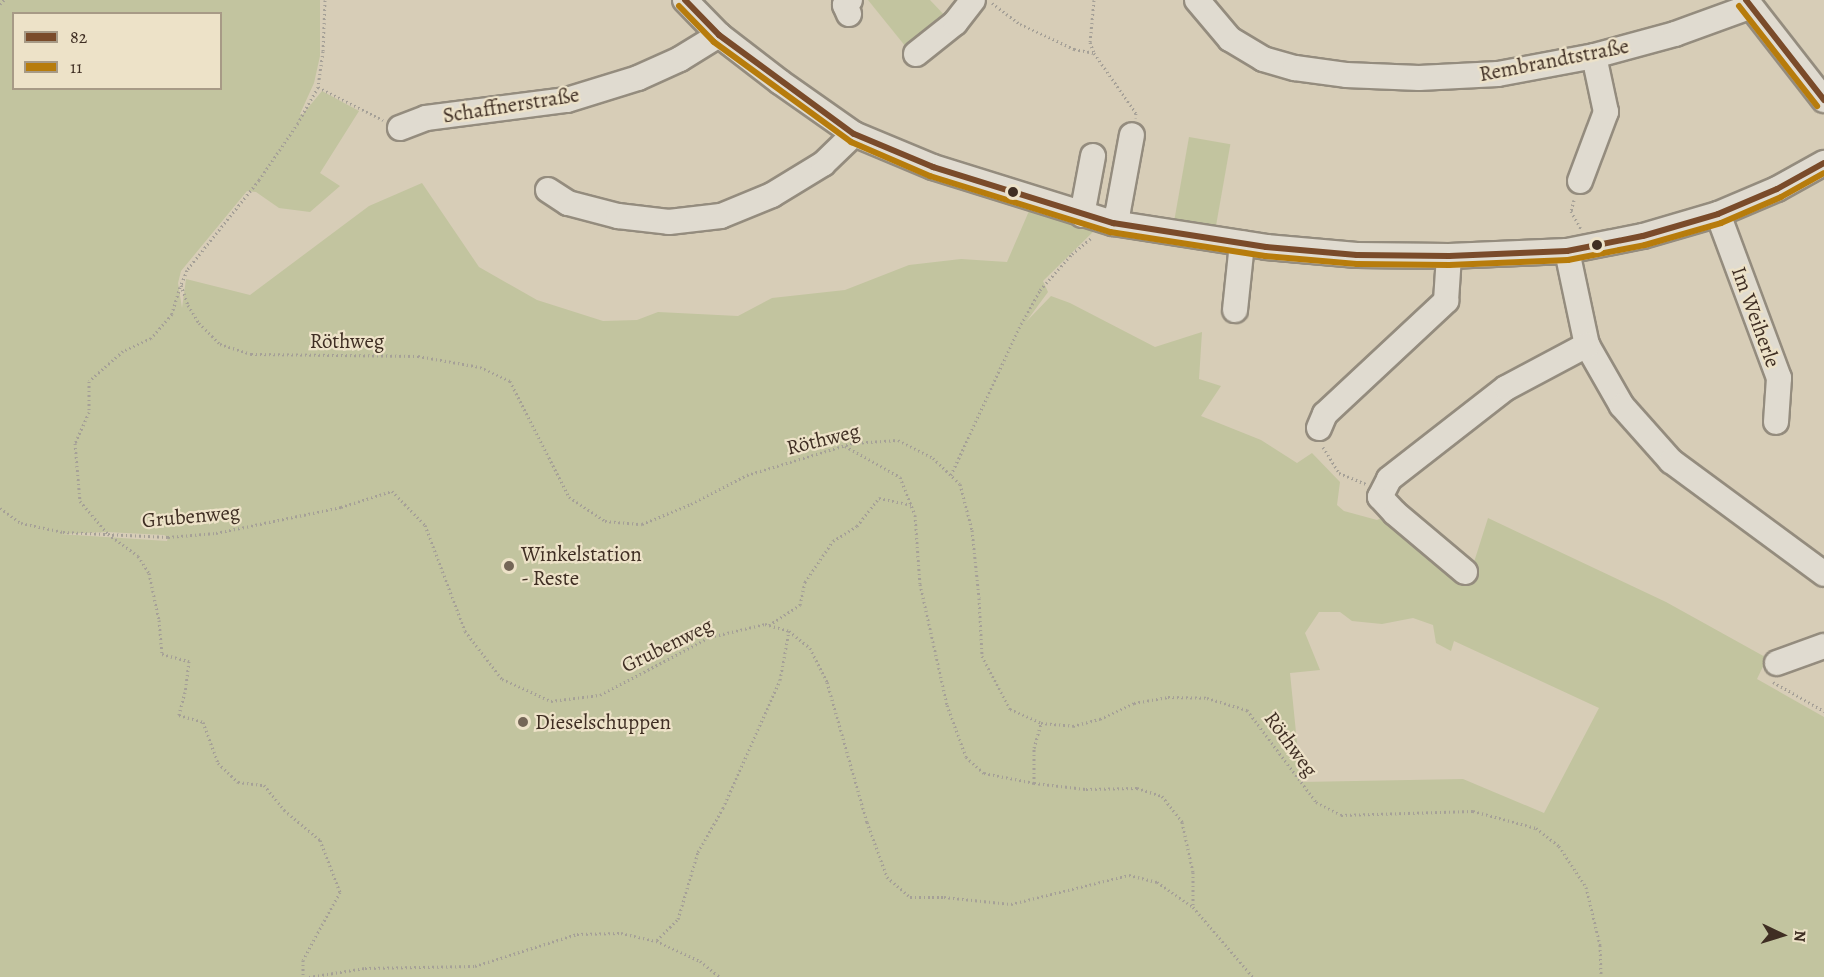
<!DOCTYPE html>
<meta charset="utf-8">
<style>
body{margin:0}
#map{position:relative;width:1824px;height:977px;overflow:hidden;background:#d7cdb7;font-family:Alegreya,serif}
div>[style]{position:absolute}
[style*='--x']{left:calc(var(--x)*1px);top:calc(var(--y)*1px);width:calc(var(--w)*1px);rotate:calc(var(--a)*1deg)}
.green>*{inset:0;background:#c2c49f;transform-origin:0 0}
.path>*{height:3px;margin-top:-1.5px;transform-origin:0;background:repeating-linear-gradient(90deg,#a5a097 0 1.5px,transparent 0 4.5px)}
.roads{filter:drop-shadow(2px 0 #948c7e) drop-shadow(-2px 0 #948c7e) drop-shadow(0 2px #948c7e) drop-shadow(0 -2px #948c7e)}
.minor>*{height:24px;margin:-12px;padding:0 12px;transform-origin:12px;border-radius:12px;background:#e0dbd0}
.bus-1>*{height:6px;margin:-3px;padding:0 3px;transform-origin:3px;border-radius:3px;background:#7a4b2a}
.bus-2>*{height:6px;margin:-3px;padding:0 3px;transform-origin:3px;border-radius:3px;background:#b77c0c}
.dots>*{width:16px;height:16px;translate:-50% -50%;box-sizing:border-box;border:3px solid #ede2c8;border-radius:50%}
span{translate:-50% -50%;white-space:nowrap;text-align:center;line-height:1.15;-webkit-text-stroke:4.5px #ede2c8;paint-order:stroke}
.street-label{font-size:21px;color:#3f2e23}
.poi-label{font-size:21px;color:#3f2e23}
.left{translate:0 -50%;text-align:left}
.legend{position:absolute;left:12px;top:12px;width:210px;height:78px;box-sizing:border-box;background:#ede2c8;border:2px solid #a79a86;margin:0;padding:8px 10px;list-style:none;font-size:18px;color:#3f2e23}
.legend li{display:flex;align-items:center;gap:12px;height:30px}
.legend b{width:30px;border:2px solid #a79a86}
.north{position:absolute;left:1752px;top:905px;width:60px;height:60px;-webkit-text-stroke:4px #ede2c8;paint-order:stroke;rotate:94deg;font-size:16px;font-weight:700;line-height:24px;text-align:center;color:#3f2e23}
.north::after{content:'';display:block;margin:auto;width:21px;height:27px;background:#3f2e23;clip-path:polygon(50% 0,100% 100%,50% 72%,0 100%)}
</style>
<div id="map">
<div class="green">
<i style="clip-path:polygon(evenodd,0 0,320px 0,320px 56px,314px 83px,300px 114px,302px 115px,322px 91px,359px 111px,320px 173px,340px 186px,310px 212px,279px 208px,256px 192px,247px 191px,181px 271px,178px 283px,182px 308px,186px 279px,250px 295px,369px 206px,422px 183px,479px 267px,537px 300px,603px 321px,637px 320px,658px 312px,738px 316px,772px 298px,845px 290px,909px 265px,961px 259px,1007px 262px,1029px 211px,1096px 229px,1043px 281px,1048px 292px,1026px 322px,1051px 296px,1070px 303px,1155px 347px,1202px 332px,1199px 379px,1221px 386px,1201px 416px,1261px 440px,1297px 463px,1312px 453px,1340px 482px,1337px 505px,1344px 511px,1377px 520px,1390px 514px,1468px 581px,1488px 518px,1666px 602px,1767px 658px,1757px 679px,1824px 717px,1824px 977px,0 977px,0 0,14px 14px,220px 14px,220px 88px,14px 88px,14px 14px,0 0,107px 532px,164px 535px,168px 537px,167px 541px,60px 534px,107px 532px,0 0,1319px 612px,1340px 612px,1352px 621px,1382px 624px,1413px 618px,1433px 625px,1436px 643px,1451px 651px,1454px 641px,1599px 708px,1544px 813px,1463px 779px,1301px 782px,1290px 673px,1320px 670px,1305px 633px,1319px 612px)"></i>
<i style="clip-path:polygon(868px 0,930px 0,949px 20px,910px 52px)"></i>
<i style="left:1189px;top:137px;width:42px;height:91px;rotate:10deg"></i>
</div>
<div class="path">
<i style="--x:325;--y:0;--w:51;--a:92.2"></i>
<i style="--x:323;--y:51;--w:36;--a:98"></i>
<i style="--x:318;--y:87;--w:41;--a:119.1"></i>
<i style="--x:298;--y:123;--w:69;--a:124.4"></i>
<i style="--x:259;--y:180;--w:115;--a:128.7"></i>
<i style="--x:187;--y:270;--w:16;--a:112"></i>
<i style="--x:181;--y:285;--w:21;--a:71"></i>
<i style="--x:188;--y:305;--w:21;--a:59"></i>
<i style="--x:199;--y:323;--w:30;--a:45"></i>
<i style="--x:220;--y:344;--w:33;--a:18"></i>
<i style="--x:251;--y:354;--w:167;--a:0.7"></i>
<i style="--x:418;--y:356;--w:63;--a:10.1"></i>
<i style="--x:480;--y:367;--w:33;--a:25"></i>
<i style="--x:510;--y:381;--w:130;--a:63"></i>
<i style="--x:569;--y:497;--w:43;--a:33.7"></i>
<i style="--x:605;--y:521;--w:37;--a:5"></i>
<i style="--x:642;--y:524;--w:53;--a:-22.2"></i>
<i style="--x:691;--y:504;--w:63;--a:-27.4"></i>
<i style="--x:747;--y:475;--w:111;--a:-16.8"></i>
<i style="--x:853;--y:443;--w:45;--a:-3.8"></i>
<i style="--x:898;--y:440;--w:39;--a:27"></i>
<i style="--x:933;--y:458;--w:37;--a:44"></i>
<i style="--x:960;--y:484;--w:48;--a:75.4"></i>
<i style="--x:972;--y:530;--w:68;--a:84.1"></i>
<i style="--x:979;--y:598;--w:58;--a:87"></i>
<i style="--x:982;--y:656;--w:60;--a:62.2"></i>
<i style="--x:1010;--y:709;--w:34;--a:24"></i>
<i style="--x:1041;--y:723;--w:32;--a:5"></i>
<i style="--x:1073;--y:726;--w:28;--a:-15"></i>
<i style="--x:1100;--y:719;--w:38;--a:-25"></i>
<i style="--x:1134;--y:703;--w:35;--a:-10"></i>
<i style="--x:1168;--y:697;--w:39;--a:1"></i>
<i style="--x:1207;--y:698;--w:42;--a:16.7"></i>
<i style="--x:1247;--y:710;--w:115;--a:53.1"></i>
<i style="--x:1316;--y:802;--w:28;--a:27"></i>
<i style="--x:1341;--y:815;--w:132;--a:-1.7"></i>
<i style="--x:1473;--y:811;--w:65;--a:15.1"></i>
<i style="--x:1536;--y:828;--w:29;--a:38"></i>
<i style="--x:1559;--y:846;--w:49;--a:56.6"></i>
<i style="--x:1586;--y:887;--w:60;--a:76.4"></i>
<i style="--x:1600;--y:945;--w:32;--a:88"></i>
<i style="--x:1094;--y:0;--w:42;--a:95.4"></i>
<i style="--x:1090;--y:42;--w:12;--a:70"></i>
<i style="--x:1094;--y:53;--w:73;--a:55"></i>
<i style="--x:1136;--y:113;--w:5;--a:101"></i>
<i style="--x:992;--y:3;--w:35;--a:37"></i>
<i style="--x:1020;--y:24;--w:60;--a:24.8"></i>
<i style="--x:1074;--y:49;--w:20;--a:11"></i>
<i style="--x:0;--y:4;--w:6;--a:-45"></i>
<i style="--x:318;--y:87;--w:73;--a:26.9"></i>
<i style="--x:1574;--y:200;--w:11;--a:105"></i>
<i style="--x:1571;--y:211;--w:21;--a:61"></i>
<i style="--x:180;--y:287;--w:28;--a:107"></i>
<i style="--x:172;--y:314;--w:32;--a:131"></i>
<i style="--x:151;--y:338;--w:31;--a:155"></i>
<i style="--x:123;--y:351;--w:45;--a:138.6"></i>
<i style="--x:89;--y:381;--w:31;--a:90"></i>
<i style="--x:89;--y:412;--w:34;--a:114"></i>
<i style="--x:75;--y:443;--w:58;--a:85.1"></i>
<i style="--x:80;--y:501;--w:43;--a:49.7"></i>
<i style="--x:108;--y:534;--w:37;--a:36"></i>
<i style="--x:138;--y:556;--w:20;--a:57"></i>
<i style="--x:149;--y:573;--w:48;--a:78"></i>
<i style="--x:159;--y:620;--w:34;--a:85"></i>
<i style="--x:162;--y:654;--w:28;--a:15"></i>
<i style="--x:189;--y:661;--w:31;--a:97"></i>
<i style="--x:185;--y:692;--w:24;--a:105"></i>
<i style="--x:179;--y:715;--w:25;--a:16"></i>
<i style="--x:203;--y:722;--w:44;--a:69.9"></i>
<i style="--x:218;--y:763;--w:28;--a:44"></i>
<i style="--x:238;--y:782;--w:26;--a:7"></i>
<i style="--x:264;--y:785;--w:32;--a:51"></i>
<i style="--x:284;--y:810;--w:47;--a:39.8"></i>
<i style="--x:320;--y:840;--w:56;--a:69"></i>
<i style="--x:340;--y:892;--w:77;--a:118.6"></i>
<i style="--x:303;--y:960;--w:17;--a:90"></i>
<i style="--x:845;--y:446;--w:63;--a:29.4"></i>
<i style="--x:900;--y:477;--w:41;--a:68.5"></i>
<i style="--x:915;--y:515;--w:69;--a:85.9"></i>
<i style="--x:920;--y:584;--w:124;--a:77.4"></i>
<i style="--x:947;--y:705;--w:55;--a:69.9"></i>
<i style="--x:966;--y:757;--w:24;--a:42"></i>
<i style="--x:984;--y:773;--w:51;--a:11.3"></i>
<i style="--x:1034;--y:783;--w:52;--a:6.6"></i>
<i style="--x:1086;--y:789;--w:51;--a:-1.1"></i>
<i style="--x:1137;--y:788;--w:26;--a:18"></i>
<i style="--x:1162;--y:796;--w:33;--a:52"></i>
<i style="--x:1182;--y:822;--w:51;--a:77.6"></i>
<i style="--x:1193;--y:872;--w:35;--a:90"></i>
<i style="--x:1323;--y:447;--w:31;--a:58"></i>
<i style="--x:1339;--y:473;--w:29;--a:22"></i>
<i style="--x:951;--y:475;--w:162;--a:-65.2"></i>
<i style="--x:1019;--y:328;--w:43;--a:-61.1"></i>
<i style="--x:1040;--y:290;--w:48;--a:-48.4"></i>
<i style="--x:1072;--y:254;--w:26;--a:-40"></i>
<i style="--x:0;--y:508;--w:26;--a:36"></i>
<i style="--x:21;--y:523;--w:43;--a:12.1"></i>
<i style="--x:63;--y:532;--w:105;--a:2.7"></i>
<i style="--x:168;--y:537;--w:48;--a:-4.8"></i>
<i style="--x:216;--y:533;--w:128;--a:-11.7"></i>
<i style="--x:341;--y:507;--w:53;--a:-17.4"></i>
<i style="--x:392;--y:491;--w:47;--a:45.9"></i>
<i style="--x:425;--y:525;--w:113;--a:69.3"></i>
<i style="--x:465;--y:631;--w:61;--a:52.4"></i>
<i style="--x:502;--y:679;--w:54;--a:24.2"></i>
<i style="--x:551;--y:701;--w:49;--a:-7"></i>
<i style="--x:600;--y:695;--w:124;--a:-27.8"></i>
<i style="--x:710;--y:637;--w:57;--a:-13.3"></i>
<i style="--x:765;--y:624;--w:25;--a:16"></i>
<i style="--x:789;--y:631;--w:27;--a:39"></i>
<i style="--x:810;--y:648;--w:38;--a:63"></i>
<i style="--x:827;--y:682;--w:146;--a:74.1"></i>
<i style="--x:867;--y:822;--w:59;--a:70"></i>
<i style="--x:887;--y:877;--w:30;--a:41"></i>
<i style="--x:910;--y:897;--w:34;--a:0"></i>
<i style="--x:944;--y:897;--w:67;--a:6"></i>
<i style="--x:1011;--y:904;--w:122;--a:-13.8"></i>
<i style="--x:1129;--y:875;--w:29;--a:14"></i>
<i style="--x:1157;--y:882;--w:44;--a:34.8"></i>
<i style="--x:1193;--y:907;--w:92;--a:49.4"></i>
<i style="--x:769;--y:625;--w:37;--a:-33"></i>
<i style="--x:800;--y:605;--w:24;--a:-78"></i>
<i style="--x:805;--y:582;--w:50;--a:-55.7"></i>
<i style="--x:833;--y:541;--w:28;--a:-32"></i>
<i style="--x:857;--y:526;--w:36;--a:-52"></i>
<i style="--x:879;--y:498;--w:33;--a:12"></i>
<i style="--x:1773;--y:682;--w:59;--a:29.6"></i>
<i style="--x:1034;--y:783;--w:35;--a:-90"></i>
<i style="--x:1034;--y:748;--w:26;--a:-74"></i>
<i style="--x:657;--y:940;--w:30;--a:-45"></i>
<i style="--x:678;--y:919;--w:70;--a:-73.4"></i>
<i style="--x:698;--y:852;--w:51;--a:-60.4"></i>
<i style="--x:723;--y:808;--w:140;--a:-66"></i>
<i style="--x:780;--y:680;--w:50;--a:-79.6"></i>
<i style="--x:309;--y:977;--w:57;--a:-9.1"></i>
<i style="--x:365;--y:968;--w:110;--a:-1"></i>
<i style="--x:475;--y:966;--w:107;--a:-17.4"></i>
<i style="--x:577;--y:934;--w:44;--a:-1.3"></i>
<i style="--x:621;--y:933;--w:36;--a:13"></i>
<i style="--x:656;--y:941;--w:48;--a:24.4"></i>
<i style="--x:700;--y:961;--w:26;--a:39"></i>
</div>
<div class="roads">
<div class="minor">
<i style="--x:685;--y:0;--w:49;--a:45.8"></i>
<i style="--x:719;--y:35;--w:77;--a:37.6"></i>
<i style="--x:780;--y:82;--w:90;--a:35.1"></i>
<i style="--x:854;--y:134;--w:86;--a:22.7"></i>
<i style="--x:933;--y:167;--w:189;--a:17.3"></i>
<i style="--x:1113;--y:223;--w:155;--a:8.9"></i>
<i style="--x:1266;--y:247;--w:91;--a:5"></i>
<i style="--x:1357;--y:255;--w:92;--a:0.6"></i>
<i style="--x:1449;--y:256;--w:118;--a:-2.4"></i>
<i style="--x:1567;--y:251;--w:77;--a:-11.2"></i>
<i style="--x:1643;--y:236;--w:78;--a:-16.3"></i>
<i style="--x:1718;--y:214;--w:64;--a:-23"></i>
<i style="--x:1777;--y:189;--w:54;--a:-29"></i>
<i style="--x:1197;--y:0;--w:51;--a:49.8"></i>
<i style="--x:1230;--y:39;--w:39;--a:31"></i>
<i style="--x:1263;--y:59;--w:33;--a:16"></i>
<i style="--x:1295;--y:68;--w:51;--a:7.8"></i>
<i style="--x:1346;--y:75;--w:73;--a:2.4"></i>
<i style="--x:1419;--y:78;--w:79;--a:-2.9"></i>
<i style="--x:1498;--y:74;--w:98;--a:-10.6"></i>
<i style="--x:1594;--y:56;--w:84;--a:-15.2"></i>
<i style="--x:1675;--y:34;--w:79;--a:-20"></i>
<i style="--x:1746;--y:0;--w:127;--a:52"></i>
<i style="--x:849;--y:14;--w:10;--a:-114"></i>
<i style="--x:845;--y:5;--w:7;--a:-45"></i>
<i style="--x:916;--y:54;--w:50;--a:-38.5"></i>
<i style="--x:955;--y:23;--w:29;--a:-52"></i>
<i style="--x:400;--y:128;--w:28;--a:-21"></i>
<i style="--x:426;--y:118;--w:142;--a:-7.3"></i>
<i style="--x:567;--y:100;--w:74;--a:-17.2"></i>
<i style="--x:638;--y:78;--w:46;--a:-24.3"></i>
<i style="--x:680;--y:59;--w:46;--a:-31.6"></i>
<i style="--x:1580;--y:181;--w:74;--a:-69.4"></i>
<i style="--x:1606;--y:112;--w:57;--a:-102.1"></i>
<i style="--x:548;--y:190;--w:24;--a:33"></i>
<i style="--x:568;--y:203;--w:52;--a:14.6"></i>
<i style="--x:618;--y:216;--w:51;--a:6.7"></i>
<i style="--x:669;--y:222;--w:52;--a:-6.6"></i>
<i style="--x:721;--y:216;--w:55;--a:-22.4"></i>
<i style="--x:772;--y:195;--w:60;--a:-31.3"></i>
<i style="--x:823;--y:164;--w:43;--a:-44.1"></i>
<i style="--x:1718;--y:214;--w:175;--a:69.6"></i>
<i style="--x:1779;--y:378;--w:44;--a:93.9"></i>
<i style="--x:1082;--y:215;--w:60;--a:-79.4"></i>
<i style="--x:1113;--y:223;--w:13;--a:-67"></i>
<i style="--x:1118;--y:211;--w:77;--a:-79.6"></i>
<i style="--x:1567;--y:251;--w:96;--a:78"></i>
<i style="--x:1587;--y:345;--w:70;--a:60.2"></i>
<i style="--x:1622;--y:406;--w:74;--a:48.3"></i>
<i style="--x:1671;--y:461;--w:190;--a:36.4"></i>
<i style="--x:1235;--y:310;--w:67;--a:-84"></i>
<i style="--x:1319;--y:428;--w:15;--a:-67"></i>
<i style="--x:1325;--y:414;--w:166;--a:-43"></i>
<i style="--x:1446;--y:301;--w:45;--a:-86.2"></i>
<i style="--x:1465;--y:572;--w:92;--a:-139.9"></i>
<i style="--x:1395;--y:513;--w:22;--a:-133"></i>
<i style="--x:1380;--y:497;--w:20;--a:-63"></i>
<i style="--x:1389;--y:479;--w:148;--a:-37.9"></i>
<i style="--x:1506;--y:388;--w:92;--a:-28"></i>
<i style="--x:1777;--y:663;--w:50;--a:-19.9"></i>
</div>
</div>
<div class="bus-1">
<i style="--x:685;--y:0;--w:49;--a:45.8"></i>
<i style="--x:719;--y:35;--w:167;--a:36.3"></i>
<i style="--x:854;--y:134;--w:86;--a:22.7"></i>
<i style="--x:933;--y:167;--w:189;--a:17.3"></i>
<i style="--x:1113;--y:223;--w:155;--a:8.9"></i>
<i style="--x:1266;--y:247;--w:91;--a:5"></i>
<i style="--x:1357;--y:255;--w:92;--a:0.6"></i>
<i style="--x:1449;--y:256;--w:118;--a:-2.4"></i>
<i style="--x:1567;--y:251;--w:77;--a:-11.2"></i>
<i style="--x:1643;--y:236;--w:78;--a:-16.3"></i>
<i style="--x:1718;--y:214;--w:64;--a:-23"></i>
<i style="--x:1777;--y:189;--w:54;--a:-29"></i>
<i style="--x:1746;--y:0;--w:127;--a:52"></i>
</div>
<div class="bus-2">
<i style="--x:679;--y:6;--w:50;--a:45.8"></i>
<i style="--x:714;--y:42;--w:170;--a:36.1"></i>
<i style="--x:851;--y:142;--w:86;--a:23.3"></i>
<i style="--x:930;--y:176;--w:189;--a:17.3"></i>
<i style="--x:1110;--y:232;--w:157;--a:8.8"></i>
<i style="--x:1265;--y:256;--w:92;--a:5"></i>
<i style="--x:1357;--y:264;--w:92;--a:0.6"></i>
<i style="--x:1449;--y:265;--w:119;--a:-2.4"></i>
<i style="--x:1568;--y:260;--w:78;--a:-11"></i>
<i style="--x:1645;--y:245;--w:79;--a:-16.1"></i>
<i style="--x:1721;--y:223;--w:65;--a:-23.4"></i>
<i style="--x:1781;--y:197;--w:49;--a:-29.2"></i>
<i style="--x:1739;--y:6;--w:127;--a:52"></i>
</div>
<div class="dots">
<i style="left:1013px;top:192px;background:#3f2e23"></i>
<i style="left:1597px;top:245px;background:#3f2e23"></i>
<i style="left:509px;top:566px;background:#746657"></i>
<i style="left:523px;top:722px;background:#746657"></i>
</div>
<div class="street-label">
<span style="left:1554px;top:60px;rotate:-11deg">Rembrandtstraße</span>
<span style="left:511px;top:105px;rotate:-9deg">Schaffnerstraße</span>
<span style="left:1756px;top:317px;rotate:70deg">Im Weiherle</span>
<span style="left:347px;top:341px">Röthweg</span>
<span style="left:823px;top:439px;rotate:-14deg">Röthweg</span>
<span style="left:191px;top:516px;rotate:-5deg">Grubenweg</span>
<span style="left:667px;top:645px;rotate:-26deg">Grubenweg</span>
<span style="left:1291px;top:744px;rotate:54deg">Röthweg</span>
</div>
<div class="poi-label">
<span class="left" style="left:521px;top:566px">Winkelstation<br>- Reste</span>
<span class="left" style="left:535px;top:722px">Dieselschuppen</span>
</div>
<ul class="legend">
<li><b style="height:8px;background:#7a4b2a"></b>82</li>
<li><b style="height:8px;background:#b77c0c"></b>11</li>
</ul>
<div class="north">N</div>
</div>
